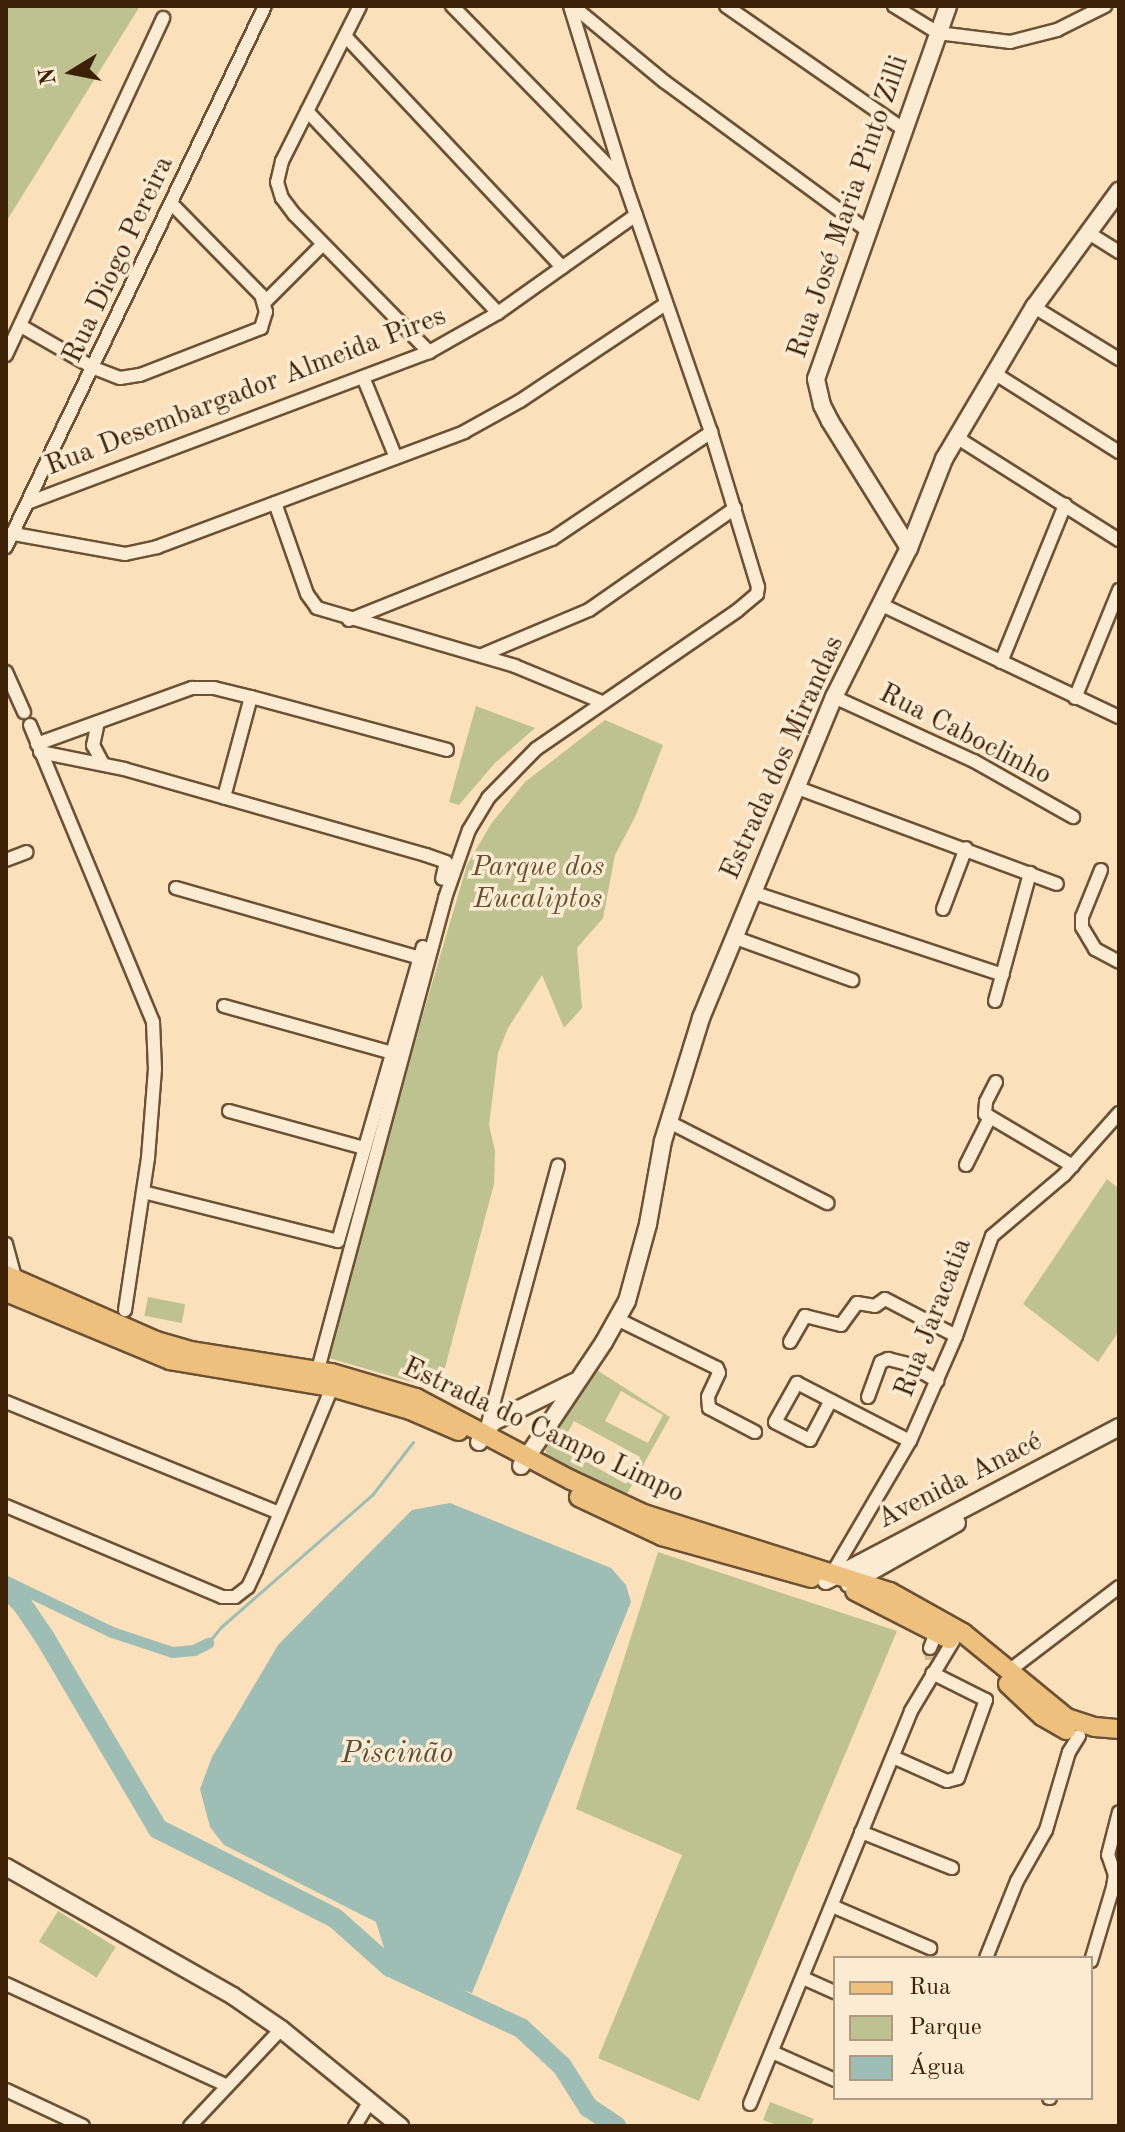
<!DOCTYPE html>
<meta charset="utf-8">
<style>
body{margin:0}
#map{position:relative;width:1125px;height:2132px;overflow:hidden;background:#fae0bb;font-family:"Old Standard TT",serif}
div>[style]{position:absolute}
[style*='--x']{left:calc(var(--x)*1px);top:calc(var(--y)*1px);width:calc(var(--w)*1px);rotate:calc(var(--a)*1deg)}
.green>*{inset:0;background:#bec291;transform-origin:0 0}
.water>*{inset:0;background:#9ebdb4}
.stream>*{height:3px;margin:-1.5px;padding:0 1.5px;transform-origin:1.5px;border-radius:1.5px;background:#9ebdb4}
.canal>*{height:11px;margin:-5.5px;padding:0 5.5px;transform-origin:5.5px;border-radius:5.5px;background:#9ebdb4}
.river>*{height:20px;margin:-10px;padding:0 10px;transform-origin:10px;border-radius:10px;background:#9ebdb4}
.street-tunnel>*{height:12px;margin-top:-6px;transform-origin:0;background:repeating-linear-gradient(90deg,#d4ba97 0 12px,transparent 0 18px)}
.roads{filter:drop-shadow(2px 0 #6c5134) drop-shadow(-2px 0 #6c5134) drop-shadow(0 2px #6c5134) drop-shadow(0 -2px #6c5134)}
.street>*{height:12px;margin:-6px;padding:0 6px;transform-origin:6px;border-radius:6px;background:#fcebd3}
.secondary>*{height:16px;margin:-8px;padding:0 8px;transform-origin:8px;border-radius:8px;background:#fcebd3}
.primary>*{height:18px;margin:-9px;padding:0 9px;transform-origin:9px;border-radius:9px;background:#edc07e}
span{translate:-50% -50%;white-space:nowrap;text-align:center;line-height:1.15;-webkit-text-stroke:7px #fcebd3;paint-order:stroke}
.street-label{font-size:28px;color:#3c2107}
.park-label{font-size:28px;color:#635130;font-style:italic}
.water-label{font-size:30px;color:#59503b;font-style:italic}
.frame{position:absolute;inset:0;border:8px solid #3c2107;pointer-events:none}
.legend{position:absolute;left:833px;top:1956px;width:260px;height:144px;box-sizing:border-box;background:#fcebd3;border:2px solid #af9a81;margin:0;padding:10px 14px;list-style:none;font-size:24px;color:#3c2107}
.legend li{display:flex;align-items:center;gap:16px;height:40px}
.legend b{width:40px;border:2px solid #af9a81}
.north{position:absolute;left:32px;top:32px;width:80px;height:80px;-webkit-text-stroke:6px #fcebd3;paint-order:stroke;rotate:260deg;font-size:22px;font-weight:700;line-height:32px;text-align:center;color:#3c2107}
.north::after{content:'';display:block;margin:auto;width:28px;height:36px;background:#3c2107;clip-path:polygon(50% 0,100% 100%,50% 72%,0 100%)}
</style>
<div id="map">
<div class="green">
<i style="clip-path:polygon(6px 6px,140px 6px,6px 222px)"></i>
<i style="clip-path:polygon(476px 706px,535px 728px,495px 763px,459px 805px,449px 802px)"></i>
<i style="clip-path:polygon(605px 720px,663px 745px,636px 815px,615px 855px,603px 918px,577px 948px,582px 1008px,564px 1028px,542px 975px,508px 1028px,498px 1053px,489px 1125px,495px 1151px,494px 1184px,439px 1390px,322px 1356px,467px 865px,491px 824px,525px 782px)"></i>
<i style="clip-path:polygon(1107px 1179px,1119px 1189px,1119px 1331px,1098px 1362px,1023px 1304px)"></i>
<i style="left:148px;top:1297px;width:38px;height:19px;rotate:11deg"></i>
<i style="clip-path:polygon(evenodd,597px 1370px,670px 1417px,627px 1494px,559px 1464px,547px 1456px,545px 1447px,597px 1370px,621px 1391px,663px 1415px,648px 1443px,605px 1421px,621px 1391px,597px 1370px,574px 1421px,640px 1457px,626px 1484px,560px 1447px,574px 1421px)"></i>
<i style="clip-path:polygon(658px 1552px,897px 1631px,699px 2101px,598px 2058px,682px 1855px,576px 1809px)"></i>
<i style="left:58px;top:1911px;width:68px;height:36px;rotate:32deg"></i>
<i style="clip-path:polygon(770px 2102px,814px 2119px,811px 2126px,779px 2126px,763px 2120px)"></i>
</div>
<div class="water">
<i style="clip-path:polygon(450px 1503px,611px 1568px,626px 1585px,631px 1602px,472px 1993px,390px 1967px,376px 1922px,224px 1845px,210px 1827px,200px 1789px,212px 1757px,278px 1645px,412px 1510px)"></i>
</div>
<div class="stream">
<i style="--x:208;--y:1643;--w:21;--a:-51"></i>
<i style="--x:221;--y:1627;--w:201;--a:-41.2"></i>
<i style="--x:372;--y:1495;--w:67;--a:-52.3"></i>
</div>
<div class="canal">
<i style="--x:6;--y:1581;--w:118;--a:25.7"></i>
<i style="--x:112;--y:1632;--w:63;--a:18.4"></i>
<i style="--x:172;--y:1652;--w:22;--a:-5"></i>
<i style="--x:194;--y:1650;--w:16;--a:-27"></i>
</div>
<div class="river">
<i style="--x:6;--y:1588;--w:23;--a:45"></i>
<i style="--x:22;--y:1604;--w:41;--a:55.9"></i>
<i style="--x:45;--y:1638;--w:222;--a:59.4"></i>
<i style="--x:158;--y:1829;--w:198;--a:26.7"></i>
<i style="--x:335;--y:1918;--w:74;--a:41.7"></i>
<i style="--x:390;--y:1967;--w:145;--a:25"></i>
<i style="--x:521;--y:2028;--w:56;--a:42.8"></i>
<i style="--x:562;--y:2066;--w:49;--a:57.6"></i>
<i style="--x:588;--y:2107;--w:34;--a:34"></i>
</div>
<div class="street-tunnel">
<i style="--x:930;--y:1648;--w:15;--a:86"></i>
</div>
<div class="roads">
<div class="street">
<i style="--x:360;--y:6;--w:174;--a:116.7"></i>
<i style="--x:282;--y:161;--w:22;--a:103"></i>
<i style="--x:277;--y:182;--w:17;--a:73"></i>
<i style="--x:282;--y:198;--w:21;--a:53"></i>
<i style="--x:295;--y:215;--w:192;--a:45.6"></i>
<i style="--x:570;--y:6;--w:182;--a:72.8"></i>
<i style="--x:573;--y:6;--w:119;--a:39.6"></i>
<i style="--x:665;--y:82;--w:253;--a:36.3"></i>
<i style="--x:726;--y:6;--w:216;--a:34.8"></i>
<i style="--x:894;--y:6;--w:52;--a:31.5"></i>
<i style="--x:938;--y:33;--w:73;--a:7.1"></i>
<i style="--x:1010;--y:42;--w:49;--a:-14.3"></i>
<i style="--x:1057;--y:30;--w:54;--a:-26.6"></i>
<i style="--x:346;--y:37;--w:316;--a:46.8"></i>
<i style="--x:307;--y:111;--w:278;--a:46.6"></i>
<i style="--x:1087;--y:232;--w:38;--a:32"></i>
<i style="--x:265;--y:302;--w:82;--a:-45"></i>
<i style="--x:1034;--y:307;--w:100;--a:31.5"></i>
<i style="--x:21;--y:326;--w:84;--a:29.9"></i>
<i style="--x:94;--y:368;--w:28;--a:21"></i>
<i style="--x:120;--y:378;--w:20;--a:-9"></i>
<i style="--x:140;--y:375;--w:130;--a:-21.2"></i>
<i style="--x:261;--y:328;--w:17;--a:-73"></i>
<i style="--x:266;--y:312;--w:18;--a:-106"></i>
<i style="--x:261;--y:295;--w:127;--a:-134.4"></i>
<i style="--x:6;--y:355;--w:372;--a:-65"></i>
<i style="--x:994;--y:373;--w:148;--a:32.3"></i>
<i style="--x:363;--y:377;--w:87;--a:67.8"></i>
<i style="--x:956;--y:437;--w:193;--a:32.3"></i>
<i style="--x:30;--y:502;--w:426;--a:-20.6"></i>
<i style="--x:429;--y:352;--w:79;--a:-29.5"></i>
<i style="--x:498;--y:313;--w:169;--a:-35.4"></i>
<i style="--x:275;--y:503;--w:96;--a:70.6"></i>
<i style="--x:307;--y:594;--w:17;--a:54"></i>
<i style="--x:317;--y:608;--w:206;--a:16.3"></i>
<i style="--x:515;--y:666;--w:94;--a:22.5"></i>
<i style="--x:14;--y:534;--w:113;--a:10.2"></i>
<i style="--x:125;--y:554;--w:33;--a:-12"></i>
<i style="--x:157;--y:547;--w:328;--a:-20.5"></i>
<i style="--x:464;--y:432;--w:64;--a:-29"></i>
<i style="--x:520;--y:401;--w:173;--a:-33.7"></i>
<i style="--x:6;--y:547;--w:600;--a:-64.42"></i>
<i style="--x:882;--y:605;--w:262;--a:25.3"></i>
<i style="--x:349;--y:620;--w:219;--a:-21.8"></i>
<i style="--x:552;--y:539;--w:192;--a:-33.9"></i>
<i style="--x:482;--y:655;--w:116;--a:-22.8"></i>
<i style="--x:589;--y:610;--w:178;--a:-34.9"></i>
<i style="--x:1001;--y:662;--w:170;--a:-67.8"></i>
<i style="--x:6;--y:672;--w:44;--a:65.8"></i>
<i style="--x:251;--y:697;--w:203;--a:15.1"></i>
<i style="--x:834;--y:697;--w:154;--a:24.6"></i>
<i style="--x:974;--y:761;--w:114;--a:29.5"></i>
<i style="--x:1075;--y:698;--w:117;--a:-67.8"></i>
<i style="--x:98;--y:722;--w:24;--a:102"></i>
<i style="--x:93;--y:745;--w:21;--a:62"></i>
<i style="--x:30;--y:725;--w:321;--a:67.5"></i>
<i style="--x:153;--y:1022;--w:47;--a:87.6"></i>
<i style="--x:155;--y:1069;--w:89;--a:94.5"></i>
<i style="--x:148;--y:1158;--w:154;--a:98.6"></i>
<i style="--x:37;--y:744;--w:165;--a:-19.9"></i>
<i style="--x:192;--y:688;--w:22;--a:0"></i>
<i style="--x:214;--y:688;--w:38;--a:14"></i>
<i style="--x:251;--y:697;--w:104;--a:105.1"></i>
<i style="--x:40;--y:752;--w:86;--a:11.4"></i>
<i style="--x:124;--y:769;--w:314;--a:15.9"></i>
<i style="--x:426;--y:855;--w:21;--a:19"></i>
<i style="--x:446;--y:862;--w:17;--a:103"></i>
<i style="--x:795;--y:787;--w:279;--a:20.3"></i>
<i style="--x:6;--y:860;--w:22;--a:-21"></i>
<i style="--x:1101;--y:870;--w:51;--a:112"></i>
<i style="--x:1082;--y:917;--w:10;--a:90"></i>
<i style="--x:1082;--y:927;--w:26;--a:59"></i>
<i style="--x:1095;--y:949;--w:27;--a:28"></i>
<i style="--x:176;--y:888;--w:254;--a:16"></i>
<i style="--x:752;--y:892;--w:264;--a:18.3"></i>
<i style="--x:943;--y:909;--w:65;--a:-69.3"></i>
<i style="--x:733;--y:937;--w:127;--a:19.9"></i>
<i style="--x:995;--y:1001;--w:133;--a:-74.7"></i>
<i style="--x:224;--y:1006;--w:174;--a:15.6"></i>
<i style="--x:996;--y:1082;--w:22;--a:117"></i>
<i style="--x:986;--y:1102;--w:12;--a:95"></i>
<i style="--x:985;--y:1114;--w:102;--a:30.6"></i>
<i style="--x:229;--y:1111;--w:140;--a:15.3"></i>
<i style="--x:669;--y:1122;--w:178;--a:27.1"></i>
<i style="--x:966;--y:1165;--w:51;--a:-63.4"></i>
<i style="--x:143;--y:1192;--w:201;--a:14.1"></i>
<i style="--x:338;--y:1241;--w:306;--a:-73.9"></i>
<i style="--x:6;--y:1244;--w:39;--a:75"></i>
<i style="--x:617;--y:1319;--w:111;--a:26.1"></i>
<i style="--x:717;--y:1368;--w:5;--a:68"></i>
<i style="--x:719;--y:1373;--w:26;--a:115"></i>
<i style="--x:708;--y:1397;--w:11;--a:85"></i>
<i style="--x:709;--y:1408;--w:52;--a:27.6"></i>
<i style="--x:790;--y:1342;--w:30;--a:-60"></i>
<i style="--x:805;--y:1316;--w:37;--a:14"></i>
<i style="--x:841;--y:1325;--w:27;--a:-54"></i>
<i style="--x:857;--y:1303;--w:18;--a:9"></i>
<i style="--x:875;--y:1306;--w:12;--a:-35"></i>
<i style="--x:885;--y:1299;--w:80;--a:27.5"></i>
<i style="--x:320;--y:1362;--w:481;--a:-74.9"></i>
<i style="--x:445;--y:898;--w:72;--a:-70.6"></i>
<i style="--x:469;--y:830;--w:37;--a:-59"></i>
<i style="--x:488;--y:798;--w:69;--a:-45.6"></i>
<i style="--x:536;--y:749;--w:245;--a:-34.5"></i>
<i style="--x:738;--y:610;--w:25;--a:-40"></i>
<i style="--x:757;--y:594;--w:7;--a:-82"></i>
<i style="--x:758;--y:587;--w:162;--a:-106.9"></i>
<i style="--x:711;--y:432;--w:263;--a:-109.1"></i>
<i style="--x:625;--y:183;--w:248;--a:-134.3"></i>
<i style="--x:868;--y:1397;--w:37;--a:-70"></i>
<i style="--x:881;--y:1362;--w:8;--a:-23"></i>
<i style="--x:888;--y:1359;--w:21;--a:14"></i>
<i style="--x:908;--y:1364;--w:34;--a:30"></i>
<i style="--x:6;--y:1402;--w:295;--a:22.1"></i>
<i style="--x:830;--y:1402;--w:43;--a:117.8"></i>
<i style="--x:810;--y:1440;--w:39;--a:-153"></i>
<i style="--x:775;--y:1422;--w:45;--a:-60.6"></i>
<i style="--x:797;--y:1383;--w:127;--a:27.2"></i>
<i style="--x:487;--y:1427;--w:271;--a:-74.8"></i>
<i style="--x:6;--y:1506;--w:234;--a:22.8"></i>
<i style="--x:222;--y:1597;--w:13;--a:0"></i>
<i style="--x:235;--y:1597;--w:16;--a:-38"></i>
<i style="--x:248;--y:1587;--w:19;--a:-65"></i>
<i style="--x:256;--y:1570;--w:198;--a:-67.4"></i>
<i style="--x:833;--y:1572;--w:152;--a:-59.6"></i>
<i style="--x:910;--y:1441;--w:115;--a:-66.3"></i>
<i style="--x:956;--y:1336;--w:106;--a:-70.2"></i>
<i style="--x:992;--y:1236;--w:94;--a:-40.3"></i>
<i style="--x:1064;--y:1175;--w:83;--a:-48.4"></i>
<i style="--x:930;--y:1648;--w:18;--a:-68"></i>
<i style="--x:1010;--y:1670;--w:137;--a:-37.3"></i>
<i style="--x:893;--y:1757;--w:59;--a:24"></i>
<i style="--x:947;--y:1781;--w:11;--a:-15"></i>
<i style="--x:958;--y:1778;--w:83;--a:-70.3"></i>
<i style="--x:986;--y:1700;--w:60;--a:-153.4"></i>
<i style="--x:861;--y:1832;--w:98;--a:21.6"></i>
<i style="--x:832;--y:1906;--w:107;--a:23.2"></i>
<i style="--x:986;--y:1958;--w:83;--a:-68.1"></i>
<i style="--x:1017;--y:1881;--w:59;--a:-60.4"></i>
<i style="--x:1046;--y:1830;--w:81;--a:-73.6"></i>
<i style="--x:1069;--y:1752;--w:19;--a:-58"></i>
<i style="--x:1091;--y:1961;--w:77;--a:-73.4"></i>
<i style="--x:1113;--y:1887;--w:12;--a:-81"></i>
<i style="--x:1115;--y:1875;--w:21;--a:-109"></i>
<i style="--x:1108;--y:1855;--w:44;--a:-75.7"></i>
<i style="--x:803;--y:1978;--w:35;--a:24"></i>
<i style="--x:6;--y:1984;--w:242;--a:24.7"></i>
<i style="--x:772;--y:2052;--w:69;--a:24"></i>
<i style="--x:6;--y:2090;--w:85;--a:25.1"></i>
<i style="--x:1049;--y:2098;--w:1;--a:0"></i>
<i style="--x:750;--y:2104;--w:425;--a:-67.7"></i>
<i style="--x:911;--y:1711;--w:82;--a:-59"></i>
<i style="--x:190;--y:2126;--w:133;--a:-46.8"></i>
<i style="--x:355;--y:2126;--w:29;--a:-59"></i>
</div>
<div class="secondary">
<i style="--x:909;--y:548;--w:150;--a:-121.9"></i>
<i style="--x:830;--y:421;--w:18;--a:-117"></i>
<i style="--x:822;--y:405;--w:27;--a:-103"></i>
<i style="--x:816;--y:379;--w:396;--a:-70.5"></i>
<i style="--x:479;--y:1442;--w:24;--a:-55"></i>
<i style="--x:493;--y:1422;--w:90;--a:-26.3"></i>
<i style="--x:521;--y:1466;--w:149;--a:-56.2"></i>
<i style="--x:604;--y:1342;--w:47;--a:-60.7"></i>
<i style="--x:627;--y:1301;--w:80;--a:-74.7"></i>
<i style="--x:648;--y:1224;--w:84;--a:-79.8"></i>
<i style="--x:663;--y:1141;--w:129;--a:-72.8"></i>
<i style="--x:701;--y:1018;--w:347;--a:-67.5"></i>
<i style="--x:834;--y:697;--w:167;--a:-63.3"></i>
<i style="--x:909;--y:548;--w:96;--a:-68.5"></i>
<i style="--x:944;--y:459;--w:177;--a:-59.4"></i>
<i style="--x:1034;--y:307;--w:144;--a:-53.8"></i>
<i style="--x:826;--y:1581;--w:331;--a:-27.7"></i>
<i style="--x:849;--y:1584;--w:124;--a:-29.5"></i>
<i style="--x:6;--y:1867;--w:261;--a:29.6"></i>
<i style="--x:233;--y:1996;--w:58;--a:34.5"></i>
<i style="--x:281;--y:2029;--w:154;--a:39.2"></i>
</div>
<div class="primary">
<i style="--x:6;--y:1275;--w:164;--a:23.7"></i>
<i style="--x:156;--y:1341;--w:35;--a:16"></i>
<i style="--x:190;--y:1351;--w:143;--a:8.9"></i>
<i style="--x:331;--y:1373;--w:89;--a:16.4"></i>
<i style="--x:416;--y:1398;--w:175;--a:27.9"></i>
<i style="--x:571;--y:1480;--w:81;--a:25"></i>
<i style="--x:644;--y:1514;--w:258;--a:17.6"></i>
<i style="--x:890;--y:1592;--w:84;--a:29.3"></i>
<i style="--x:963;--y:1633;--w:134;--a:39.3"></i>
<i style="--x:1067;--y:1718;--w:29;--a:18"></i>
<i style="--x:1095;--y:1727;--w:24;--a:5"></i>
<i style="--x:6;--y:1292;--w:178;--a:22.5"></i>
<i style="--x:170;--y:1360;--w:164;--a:9.5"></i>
<i style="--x:332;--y:1387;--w:81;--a:16.4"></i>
<i style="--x:410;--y:1410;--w:53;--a:23.2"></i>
<i style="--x:579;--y:1497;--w:92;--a:25.2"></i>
<i style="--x:662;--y:1536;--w:155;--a:15.7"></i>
<i style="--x:855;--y:1591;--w:106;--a:27.1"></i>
<i style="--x:1008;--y:1684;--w:47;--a:43.3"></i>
<i style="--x:1042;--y:1716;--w:28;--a:30"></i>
</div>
</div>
<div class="street-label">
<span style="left:849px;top:207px;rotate:-71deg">Rua José Maria Pinto Zilli</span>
<span style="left:119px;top:260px;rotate:-65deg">Rua Diogo Pereira</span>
<span style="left:246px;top:392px;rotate:-21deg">Rua Desembargador Almeida Pires</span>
<span style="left:965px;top:735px;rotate:27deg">Rua Caboclinho</span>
<span style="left:783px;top:758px;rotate:-66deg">Estrada dos Mirandas</span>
<span style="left:934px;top:1318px;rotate:-69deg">Rua Jaracatia</span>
<span style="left:543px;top:1431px;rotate:25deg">Estrada do Campo Limpo</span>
<span style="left:960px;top:1481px;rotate:-27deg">Avenida Anacé</span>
</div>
<div class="park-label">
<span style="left:538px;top:884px">Parque dos<br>Eucaliptos</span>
</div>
<div class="water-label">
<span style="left:397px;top:1754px">Piscinão</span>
</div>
<div class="frame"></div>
<ul class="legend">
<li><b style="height:10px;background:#edc07e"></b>Rua</li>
<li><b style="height:22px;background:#bec291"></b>Parque</li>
<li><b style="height:22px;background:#9ebdb4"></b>Água</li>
</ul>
<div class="north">N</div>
</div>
